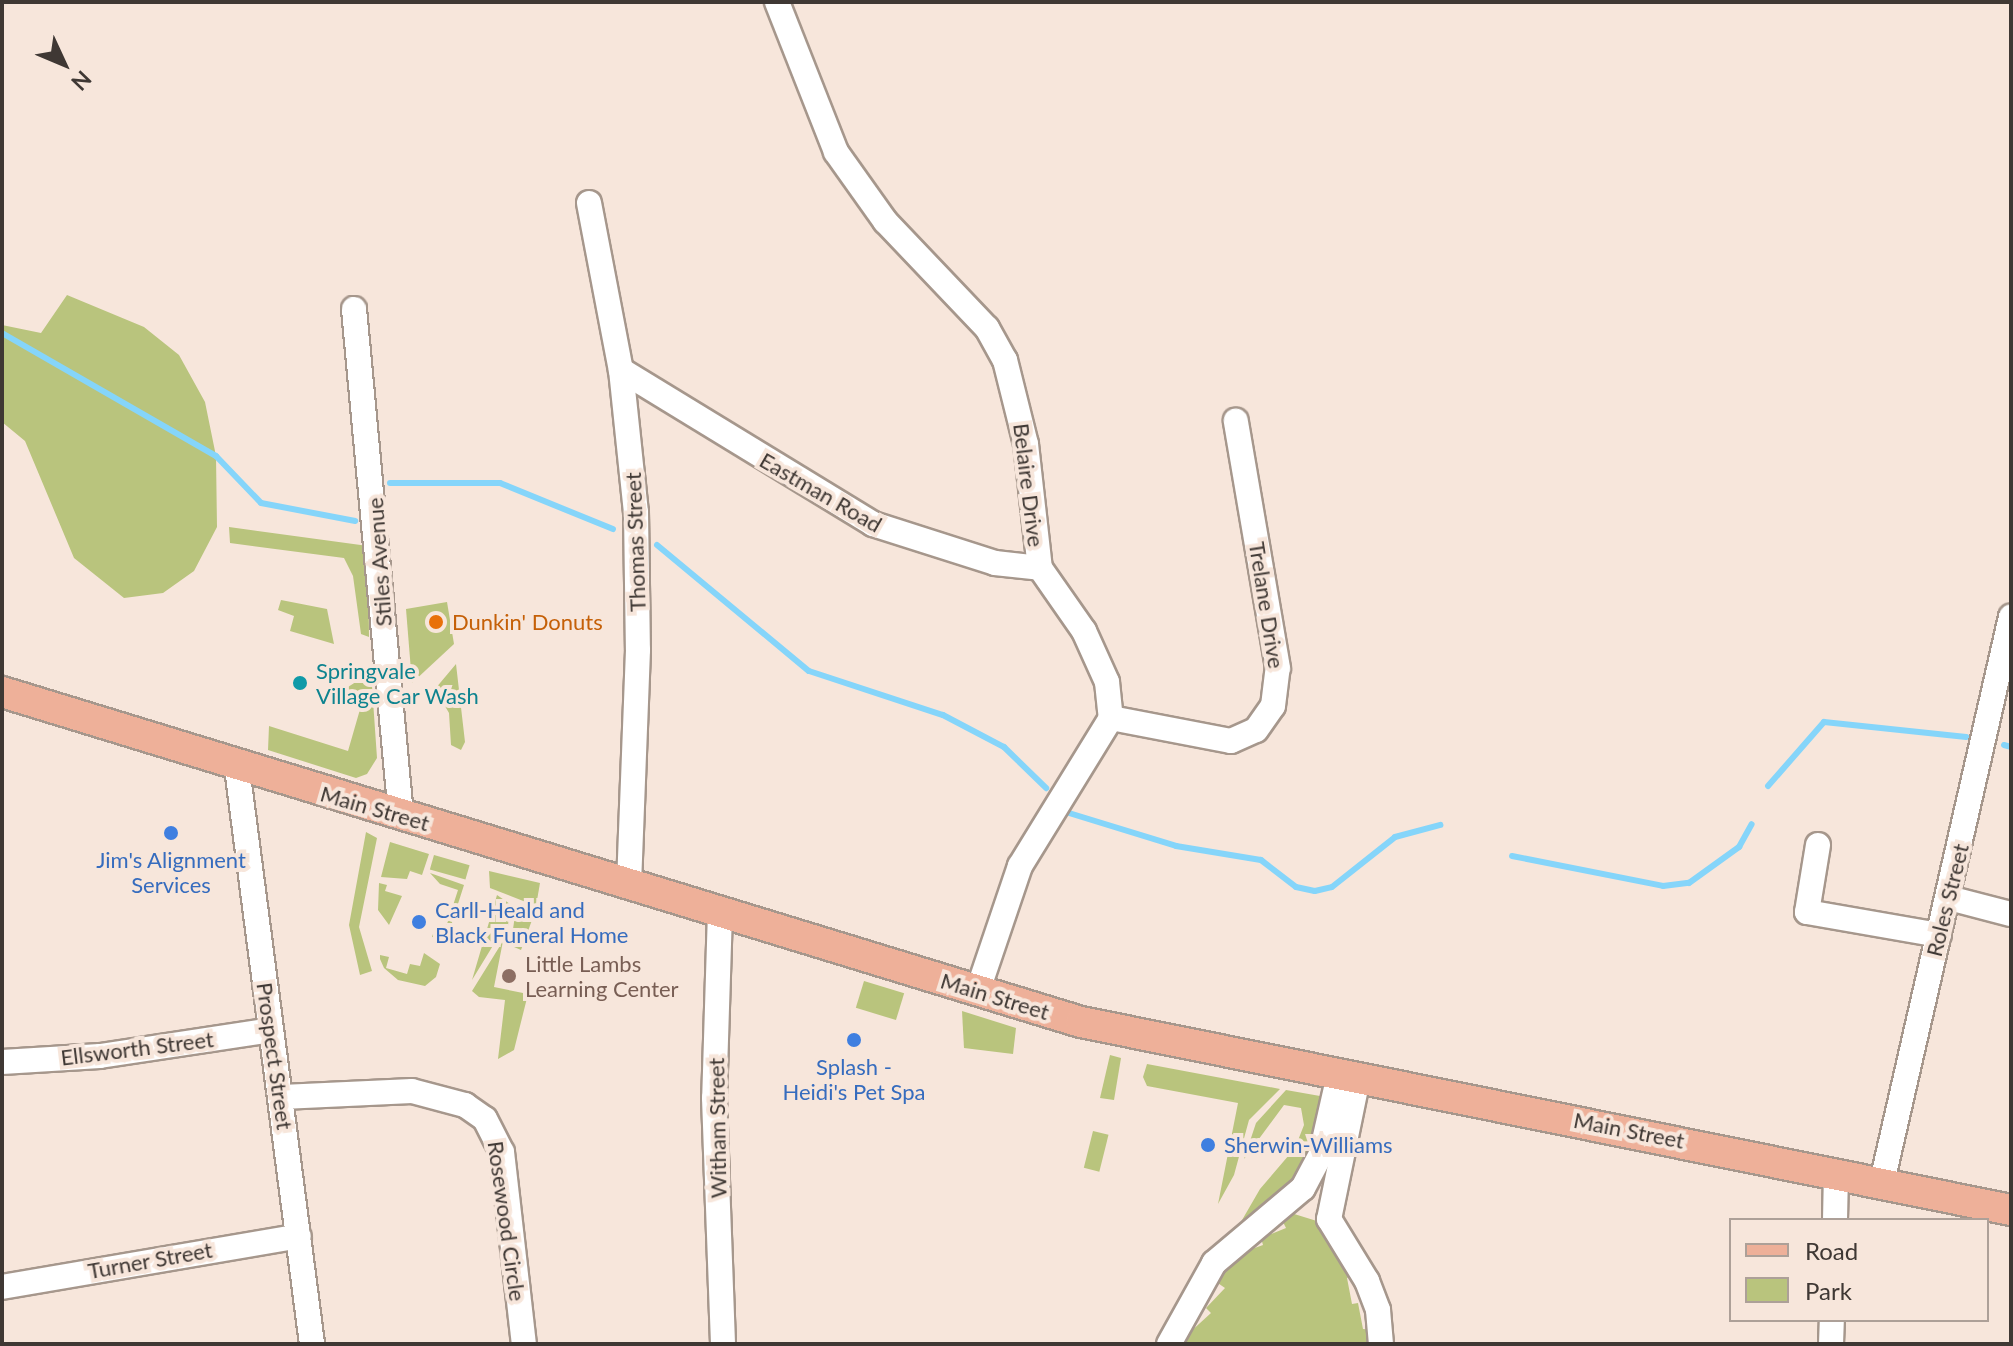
<!DOCTYPE html>
<style>
body{margin:0}
#map{position:relative;width:2013px;height:1346px;overflow:hidden;background:#f7e6db;font-family:Lato,sans-serif}
div>[style]{position:absolute}
[style*='--x']{left:calc(var(--x)*1px);top:calc(var(--y)*1px);width:calc(var(--w)*1px);rotate:calc(var(--a)*1deg)}
.green>*{inset:0;background:#b9c47d;transform-origin:0 0}
.stream>*{height:6px;margin:-3px;padding:0 3px;transform-origin:3px;border-radius:3px;background:#85d5fa}
.roads{filter:drop-shadow(2px 0 #a6978c) drop-shadow(-2px 0 #a6978c) drop-shadow(0 2px #a6978c) drop-shadow(0 -2px #a6978c)}
.minor>*{height:24px;margin:-12px;padding:0 12px;transform-origin:12px;border-radius:12px;background:#fff}
.major>*{height:30px;margin:-15px;padding:0 15px;transform-origin:15px;border-radius:15px;background:#eeb099}
.dots>*{width:22px;height:22px;translate:-50% -50%;box-sizing:border-box;border:4px solid #f7e6db;border-radius:50%}
span{translate:-50% -50%;white-space:nowrap;text-align:center;line-height:1.15;-webkit-text-stroke:8px #f7e6db;paint-order:stroke}
.street-label{font-size:22px;color:#3f3834}
.food-label{font-size:22px;color:#c56008}
.left{translate:0 -50%;text-align:left}
.culture-label{font-size:22px;color:#0d838f}
.shop-label{font-size:22px;color:#366cbe}
.education-label{font-size:22px;color:#785e54}
.frame{position:absolute;inset:0;border:4px solid #3f3834;pointer-events:none}
.legend{position:absolute;left:1729px;top:1218px;width:260px;height:104px;box-sizing:border-box;background:#f7e6db;border:2px solid #ada098;margin:0;padding:10px 14px;list-style:none;font-size:24px;color:#3f3834}
.legend li{display:flex;align-items:center;gap:16px;height:40px}
.legend b{width:40px;border:2px solid #ada098}
.north{position:absolute;left:24px;top:24px;width:80px;height:80px;-webkit-text-stroke:6px #f7e6db;paint-order:stroke;rotate:134deg;font-size:22px;font-weight:700;line-height:32px;text-align:center;color:#3f3834}
.north::after{content:'';display:block;margin:auto;width:28px;height:36px;background:#3f3834;clip-path:polygon(50% 0,100% 100%,50% 72%,0 100%)}
</style>
<div id="map">
<div class="green">
<i style="clip-path:polygon(67px 295px,144px 327px,179px 355px,205px 402px,216px 456px,217px 527px,194px 571px,163px 593px,124px 598px,74px 558px,25px 441px,2px 422px,2px 325px,41px 333px)"></i>
<i style="clip-path:polygon(229px 527px,368px 546px,369px 637px,361px 634px,353px 576px,344px 558px,230px 543px)"></i>
<i style="clip-path:polygon(281px 600px,327px 609px,334px 644px,290px 631px,294px 616px,278px 610px)"></i>
<i style="clip-path:polygon(447px 602px,454px 644px,412px 683px,406px 609px)"></i>
<i style="clip-path:polygon(456px 664px,465px 742px,461px 750px,451px 745px,449px 713px,435px 689px)"></i>
<i style="clip-path:polygon(362px 678px,372px 686px,377px 758px,367px 774px,356px 778px,268px 750px,269px 726px,348px 751px,363px 699px,350px 694px,348px 687px)"></i>
<i style="clip-path:polygon(366px 832px,377px 838px,359px 927px,372px 971px,360px 975px,349px 925px)"></i>
<i style="clip-path:polygon(390px 842px,429px 854px,422px 875px,410px 871px,407px 879px,381px 877px)"></i>
<i style="left:434px;top:855px;width:37px;height:15px;rotate:16deg"></i>
<i style="clip-path:polygon(489px 871px,540px 883px,536px 906px,490px 888px)"></i>
<i style="clip-path:polygon(430px 873px,464px 885px,450px 929px,439px 938px,432px 937px,436px 925px,446px 927px,458px 890px,440px 884px)"></i>
<i style="clip-path:polygon(379px 883px,387px 885px,385px 891px,402px 896px,389px 925px,378px 910px)"></i>
<i style="clip-path:polygon(497px 895px,510px 904px,507px 937px,497px 939px,472px 980px)"></i>
<i style="clip-path:polygon(516px 907px,535px 912px,521px 950px,514px 947px,512px 937px)"></i>
<i style="clip-path:polygon(503px 941px,494px 987px,528px 994px,514px 1050px,498px 1059px,505px 1000px,479px 997px,472px 991px)"></i>
<i style="clip-path:polygon(424px 953px,440px 964px,436px 977px,425px 986px,398px 980px,384px 968px,380px 959px,380px 955px,389px 957px,386px 968px,407px 974px,410px 964px,420px 966px)"></i>
<i style="left:864px;top:981px;width:42px;height:28px;rotate:17deg"></i>
<i style="clip-path:polygon(962px 1011px,1016px 1028px,1013px 1054px,964px 1048px)"></i>
<i style="clip-path:polygon(1110px 1055px,1121px 1058px,1114px 1100px,1100px 1098px)"></i>
<i style="clip-path:polygon(1147px 1064px,1280px 1089px,1249px 1120px,1234px 1175px,1218px 1204px,1238px 1103px,1147px 1086px,1143px 1077px)"></i>
<i style="clip-path:polygon(1286px 1090px,1320px 1096px,1325px 1111px,1298px 1184px,1238px 1227px,1260px 1189px,1295px 1148px,1304px 1125px,1301px 1108px,1284px 1105px,1244px 1159px,1256px 1123px)"></i>
<i style="left:1093px;top:1131px;width:16px;height:38px;rotate:14deg"></i>
<i style="clip-path:polygon(1291px 1213px,1320px 1222px,1352px 1275px,1347px 1278px,1352px 1304px,1358px 1303px,1363px 1329px,1375px 1330px,1375px 1344px,1173px 1344px,1180px 1329px,1188px 1334px,1211px 1313px,1206px 1308px,1225px 1288px,1212px 1279px,1238px 1254px,1263px 1245px,1261px 1238px,1286px 1228px,1282px 1220px)"></i>
</div>
<div class="stream">
<i style="--x:2;--y:333;--w:247;--a:29.9"></i>
<i style="--x:216;--y:456;--w:65;--a:46.2"></i>
<i style="--x:261;--y:503;--w:96;--a:10.8"></i>
<i style="--x:390;--y:483;--w:110;--a:0"></i>
<i style="--x:500;--y:483;--w:122;--a:22.2"></i>
<i style="--x:657;--y:545;--w:197;--a:39.7"></i>
<i style="--x:809;--y:671;--w:141;--a:18.2"></i>
<i style="--x:943;--y:715;--w:69;--a:27.7"></i>
<i style="--x:1004;--y:747;--w:59;--a:44.3"></i>
<i style="--x:2004;--y:745;--w:7;--a:16"></i>
<i style="--x:1768;--y:786;--w:85;--a:-48.8"></i>
<i style="--x:1824;--y:722;--w:143;--a:6"></i>
<i style="--x:1069;--y:813;--w:112;--a:17.1"></i>
<i style="--x:1176;--y:846;--w:86;--a:9.4"></i>
<i style="--x:1261;--y:860;--w:44;--a:37.6"></i>
<i style="--x:1296;--y:887;--w:19;--a:12"></i>
<i style="--x:1315;--y:891;--w:17;--a:-13"></i>
<i style="--x:1332;--y:887;--w:80;--a:-38.4"></i>
<i style="--x:1395;--y:837;--w:47;--a:-14.9"></i>
<i style="--x:1512;--y:856;--w:154;--a:11.2"></i>
<i style="--x:1663;--y:886;--w:26;--a:-7"></i>
<i style="--x:1689;--y:883;--w:62;--a:-35.8"></i>
<i style="--x:1739;--y:847;--w:26;--a:-61"></i>
</div>
<div class="roads">
<div class="minor">
<i style="--x:777;--y:2;--w:161;--a:68.5"></i>
<i style="--x:836;--y:152;--w:85;--a:54.6"></i>
<i style="--x:885;--y:221;--w:148;--a:46.4"></i>
<i style="--x:987;--y:328;--w:37;--a:61"></i>
<i style="--x:1005;--y:360;--w:87;--a:76"></i>
<i style="--x:1026;--y:444;--w:125;--a:83.6"></i>
<i style="--x:1040;--y:568;--w:77;--a:55.1"></i>
<i style="--x:1084;--y:631;--w:56;--a:65.7"></i>
<i style="--x:1107;--y:682;--w:36;--a:84"></i>
<i style="--x:1111;--y:718;--w:174;--a:121.6"></i>
<i style="--x:1020;--y:866;--w:131;--a:108.7"></i>
<i style="--x:589;--y:203;--w:170;--a:79.2"></i>
<i style="--x:621;--y:370;--w:143;--a:84"></i>
<i style="--x:636;--y:512;--w:138;--a:89.2"></i>
<i style="--x:638;--y:650;--w:234;--a:92.2"></i>
<i style="--x:354;--y:309;--w:509;--a:84.7"></i>
<i style="--x:621;--y:370;--w:295;--a:31.4"></i>
<i style="--x:873;--y:524;--w:128;--a:17.7"></i>
<i style="--x:995;--y:563;--w:45;--a:6.3"></i>
<i style="--x:1111;--y:718;--w:122;--a:10.9"></i>
<i style="--x:1231;--y:741;--w:27;--a:-24"></i>
<i style="--x:1256;--y:730;--w:29;--a:-55"></i>
<i style="--x:1273;--y:706;--w:38;--a:-83"></i>
<i style="--x:1278;--y:668;--w:251;--a:-99.7"></i>
<i style="--x:237;--y:768;--w:581;--a:82.58"></i>
<i style="--x:1818;--y:845;--w:68;--a:99.3"></i>
<i style="--x:1807;--y:912;--w:134;--a:9.9"></i>
<i style="--x:1949;--y:898;--w:64;--a:14.5"></i>
<i style="--x:720;--y:912;--w:186;--a:91.8"></i>
<i style="--x:714;--y:1098;--w:246;--a:87.9"></i>
<i style="--x:2;--y:1062;--w:98;--a:-3.5"></i>
<i style="--x:100;--y:1056;--w:173;--a:-8.6"></i>
<i style="--x:1358;--y:1078;--w:144;--a:101.6"></i>
<i style="--x:1329;--y:1219;--w:73;--a:58.5"></i>
<i style="--x:1367;--y:1281;--w:31;--a:69"></i>
<i style="--x:1378;--y:1310;--w:34;--a:85"></i>
<i style="--x:282;--y:1097;--w:130;--a:-2.6"></i>
<i style="--x:412;--y:1091;--w:55;--a:14.8"></i>
<i style="--x:465;--y:1105;--w:24;--a:35"></i>
<i style="--x:485;--y:1119;--w:37;--a:63"></i>
<i style="--x:502;--y:1152;--w:193;--a:83.5"></i>
<i style="--x:1882;--y:1182;--w:580;--a:-77.14"></i>
<i style="--x:1835;--y:1220;--w:48;--a:-88.8"></i>
<i style="--x:2;--y:1287;--w:301;--a:-9.7"></i>
<i style="--x:1169;--y:1344;--w:93;--a:-60.9"></i>
<i style="--x:1214;--y:1263;--w:116;--a:-40.1"></i>
<i style="--x:1303;--y:1188;--w:38;--a:-62"></i>
<i style="--x:1321;--y:1154;--w:81;--a:-77.2"></i>
<i style="--x:1831;--y:1344;--w:24;--a:-88"></i>
</div>
<div class="major">
<i style="--x:2;--y:692;--w:1128;--a:17.01"></i>
<i style="--x:1081;--y:1022;--w:949;--a:11.43"></i>
</div>
</div>
<div class="dots">
<i style="left:436px;top:622px;background:#e8710a"></i>
<i style="left:300px;top:683px;background:#0f9aa8"></i>
<i style="left:171px;top:833px;background:#3f7fe0"></i>
<i style="left:419px;top:922px;background:#3f7fe0"></i>
<i style="left:509px;top:976px;background:#8d6e63"></i>
<i style="left:854px;top:1040px;background:#3f7fe0"></i>
<i style="left:1208px;top:1145px;background:#3f7fe0"></i>
</div>
<div class="street-label">
<span style="left:1029px;top:485px;rotate:83deg">Belaire Drive</span>
<span style="left:821px;top:492px;rotate:30deg">Eastman Road</span>
<span style="left:635px;top:542px;rotate:-92deg">Thomas Street</span>
<span style="left:379px;top:562px;rotate:-94deg">Stiles Avenue</span>
<span style="left:1267px;top:605px;rotate:81deg">Trelane Drive</span>
<span style="left:375px;top:808px;rotate:16deg">Main Street</span>
<span style="left:1947px;top:900px;rotate:-76deg">Roles Street</span>
<span style="left:995px;top:996px;rotate:17deg">Main Street</span>
<span style="left:137px;top:1048px;rotate:-7deg">Ellsworth Street</span>
<span style="left:275px;top:1056px;rotate:82deg">Prospect Street</span>
<span style="left:717px;top:1128px;rotate:-91deg">Witham Street</span>
<span style="left:1629px;top:1130px;rotate:11deg">Main Street</span>
<span style="left:507px;top:1221px;rotate:82deg">Rosewood Circle</span>
<span style="left:150px;top:1260px;rotate:-10deg">Turner Street</span>
</div>
<div class="food-label">
<span class="left" style="left:452px;top:622px">Dunkin' Donuts</span>
</div>
<div class="culture-label">
<span class="left" style="left:316px;top:683px">Springvale<br>Village Car Wash</span>
</div>
<div class="shop-label">
<span style="left:171px;top:872px">Jim's Alignment<br>Services</span>
<span class="left" style="left:435px;top:922px">Carll-Heald and<br>Black Funeral Home</span>
<span style="left:854px;top:1079px">Splash -<br>Heidi's Pet Spa</span>
<span class="left" style="left:1224px;top:1145px">Sherwin-Williams</span>
</div>
<div class="education-label">
<span class="left" style="left:525px;top:976px">Little Lambs<br>Learning Center</span>
</div>
<div class="frame"></div>
<ul class="legend">
<li><b style="height:10px;background:#eeb099"></b>Road</li>
<li><b style="height:22px;background:#b9c47d"></b>Park</li>
</ul>
<div class="north">N</div>
</div>
